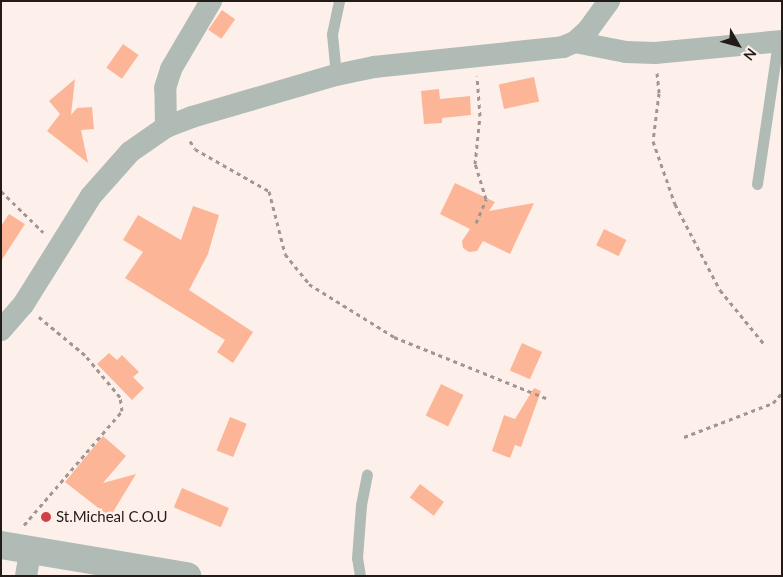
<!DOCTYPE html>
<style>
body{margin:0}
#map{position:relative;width:783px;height:577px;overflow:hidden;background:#fdf0ea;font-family:Lato,sans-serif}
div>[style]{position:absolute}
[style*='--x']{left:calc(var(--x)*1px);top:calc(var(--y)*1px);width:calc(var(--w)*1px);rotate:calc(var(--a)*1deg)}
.building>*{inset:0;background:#fdb597;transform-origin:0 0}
.path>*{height:3px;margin-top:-1.5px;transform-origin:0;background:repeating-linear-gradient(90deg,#a19691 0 4px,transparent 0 8px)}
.service>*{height:11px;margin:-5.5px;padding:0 5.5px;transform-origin:5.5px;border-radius:5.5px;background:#b1bbb6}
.minor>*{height:22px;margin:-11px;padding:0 11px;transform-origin:11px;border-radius:11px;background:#b1bbb6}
.tertiary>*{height:28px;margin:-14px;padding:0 14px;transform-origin:14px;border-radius:14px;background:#b1bbb6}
.dots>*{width:14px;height:14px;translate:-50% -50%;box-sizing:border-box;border:2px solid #fdf0ea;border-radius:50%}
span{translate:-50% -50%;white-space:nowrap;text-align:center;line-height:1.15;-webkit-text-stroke:5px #fdf0ea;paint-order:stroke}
.poi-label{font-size:15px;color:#231b18}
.left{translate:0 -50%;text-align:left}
.frame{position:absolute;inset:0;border:2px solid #231b18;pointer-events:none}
.north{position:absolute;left:713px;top:20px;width:50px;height:50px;-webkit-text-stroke:4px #fdf0ea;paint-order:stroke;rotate:128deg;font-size:14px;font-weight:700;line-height:20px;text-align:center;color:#231b18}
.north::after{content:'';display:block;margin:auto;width:18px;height:22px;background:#231b18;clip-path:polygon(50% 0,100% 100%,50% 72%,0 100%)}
</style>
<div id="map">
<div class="building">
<i style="left:222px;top:10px;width:16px;height:24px;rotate:35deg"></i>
<i style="left:123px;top:44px;width:19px;height:29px;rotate:35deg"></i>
<i style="left:534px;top:77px;width:25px;height:36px;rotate:78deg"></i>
<i style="clip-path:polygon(75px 79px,71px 115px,77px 108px,92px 107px,94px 129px,81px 130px,88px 163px,47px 131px,60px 114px,49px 101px)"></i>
<i style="clip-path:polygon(439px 89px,440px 99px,470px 96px,471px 115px,442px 118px,442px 123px,424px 124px,421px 91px)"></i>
<i style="clip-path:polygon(455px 183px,495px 202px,489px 211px,534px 203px,510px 254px,483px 241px,477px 251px,469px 252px,463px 248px,462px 241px,470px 229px,440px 214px)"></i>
<i style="clip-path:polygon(193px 206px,219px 215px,208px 254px,189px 290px,253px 332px,233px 363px,217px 352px,225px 340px,125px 278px,143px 252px,123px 240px,138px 215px,181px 240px)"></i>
<i style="clip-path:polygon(9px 214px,25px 224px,1px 261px,1px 226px)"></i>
<i style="left:604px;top:229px;width:25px;height:18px;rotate:26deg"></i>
<i style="left:522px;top:343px;width:22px;height:30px;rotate:24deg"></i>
<i style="clip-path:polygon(109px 353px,117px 360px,122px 355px,139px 372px,133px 377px,144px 388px,132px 400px,97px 364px)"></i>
<i style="left:441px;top:384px;width:25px;height:35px;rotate:26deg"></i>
<i style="clip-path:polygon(534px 388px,541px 391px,521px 447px,515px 445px,510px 458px,492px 451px,504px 415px,515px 419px)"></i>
<i style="left:230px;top:417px;width:18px;height:36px;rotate:22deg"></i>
<i style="clip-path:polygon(103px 436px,126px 456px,103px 483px,136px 474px,110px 517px,65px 482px)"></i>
<i style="left:420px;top:484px;width:30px;height:17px;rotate:37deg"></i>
<i style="left:182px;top:488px;width:51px;height:21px;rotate:23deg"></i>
</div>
<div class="path">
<i style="--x:657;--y:73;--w:20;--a:84"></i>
<i style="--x:659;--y:93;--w:48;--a:97.1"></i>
<i style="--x:653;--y:141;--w:67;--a:70.8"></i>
<i style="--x:675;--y:204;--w:97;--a:62.4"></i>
<i style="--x:720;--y:290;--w:70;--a:50.8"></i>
<i style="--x:190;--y:141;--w:9;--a:58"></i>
<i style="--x:195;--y:149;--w:85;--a:29.6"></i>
<i style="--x:269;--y:191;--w:65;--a:75.7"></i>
<i style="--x:285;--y:254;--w:38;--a:51"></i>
<i style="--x:309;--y:284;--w:100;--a:31.9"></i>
<i style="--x:394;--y:337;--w:164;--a:21.9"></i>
<i style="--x:1;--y:191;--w:59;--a:44.3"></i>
<i style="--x:476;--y:223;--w:26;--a:-67"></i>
<i style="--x:486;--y:199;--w:37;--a:-107"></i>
<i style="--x:475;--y:164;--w:48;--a:-84.1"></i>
<i style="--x:480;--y:116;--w:40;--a:-94.3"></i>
<i style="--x:684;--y:437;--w:95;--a:-20.9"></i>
<i style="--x:773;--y:403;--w:13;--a:-48"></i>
<i style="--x:24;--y:525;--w:150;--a:-49.3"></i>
<i style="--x:122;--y:411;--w:14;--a:-98"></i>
<i style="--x:120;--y:397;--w:55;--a:-129.8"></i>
<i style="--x:85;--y:355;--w:60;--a:-140.4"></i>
</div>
<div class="service">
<i style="--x:336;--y:75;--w:41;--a:-95.6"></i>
<i style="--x:332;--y:34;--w:34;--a:-78"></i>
<i style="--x:757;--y:184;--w:145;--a:-81.6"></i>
<i style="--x:360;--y:576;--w:18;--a:-99"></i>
<i style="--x:357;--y:558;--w:53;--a:-85.7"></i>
<i style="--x:361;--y:505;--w:31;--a:-79"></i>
</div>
<div class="minor">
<i style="--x:575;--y:42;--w:52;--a:11.1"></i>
<i style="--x:626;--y:52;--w:29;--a:2"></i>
<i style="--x:655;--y:53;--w:128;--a:-5.4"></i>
<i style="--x:166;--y:127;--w:39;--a:-91"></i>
<i style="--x:165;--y:88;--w:20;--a:-72"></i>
<i style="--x:171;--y:69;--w:79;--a:-59.5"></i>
<i style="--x:1;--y:330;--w:33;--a:-49"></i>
<i style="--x:23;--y:305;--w:128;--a:-58"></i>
<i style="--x:91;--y:196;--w:59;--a:-48.4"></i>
<i style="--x:130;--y:152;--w:44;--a:-34.8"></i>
<i style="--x:166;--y:127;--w:28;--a:-21"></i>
<i style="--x:192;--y:117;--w:150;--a:-16.3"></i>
<i style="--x:336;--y:75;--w:39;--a:-12"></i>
<i style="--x:374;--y:67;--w:190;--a:-6"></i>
<i style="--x:563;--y:47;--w:13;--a:-23"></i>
<i style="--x:575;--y:42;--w:18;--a:-43"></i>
<i style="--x:588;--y:30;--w:36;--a:-54"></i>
<i style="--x:26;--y:576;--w:27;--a:-80"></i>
</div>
<div class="tertiary">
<i style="--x:1;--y:545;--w:189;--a:9.5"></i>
</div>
<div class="dots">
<i style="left:46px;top:517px;background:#d0404a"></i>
</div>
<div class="poi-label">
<span class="left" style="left:56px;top:517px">St.Micheal C.O.U</span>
</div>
<div class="frame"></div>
<div class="north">N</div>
</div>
